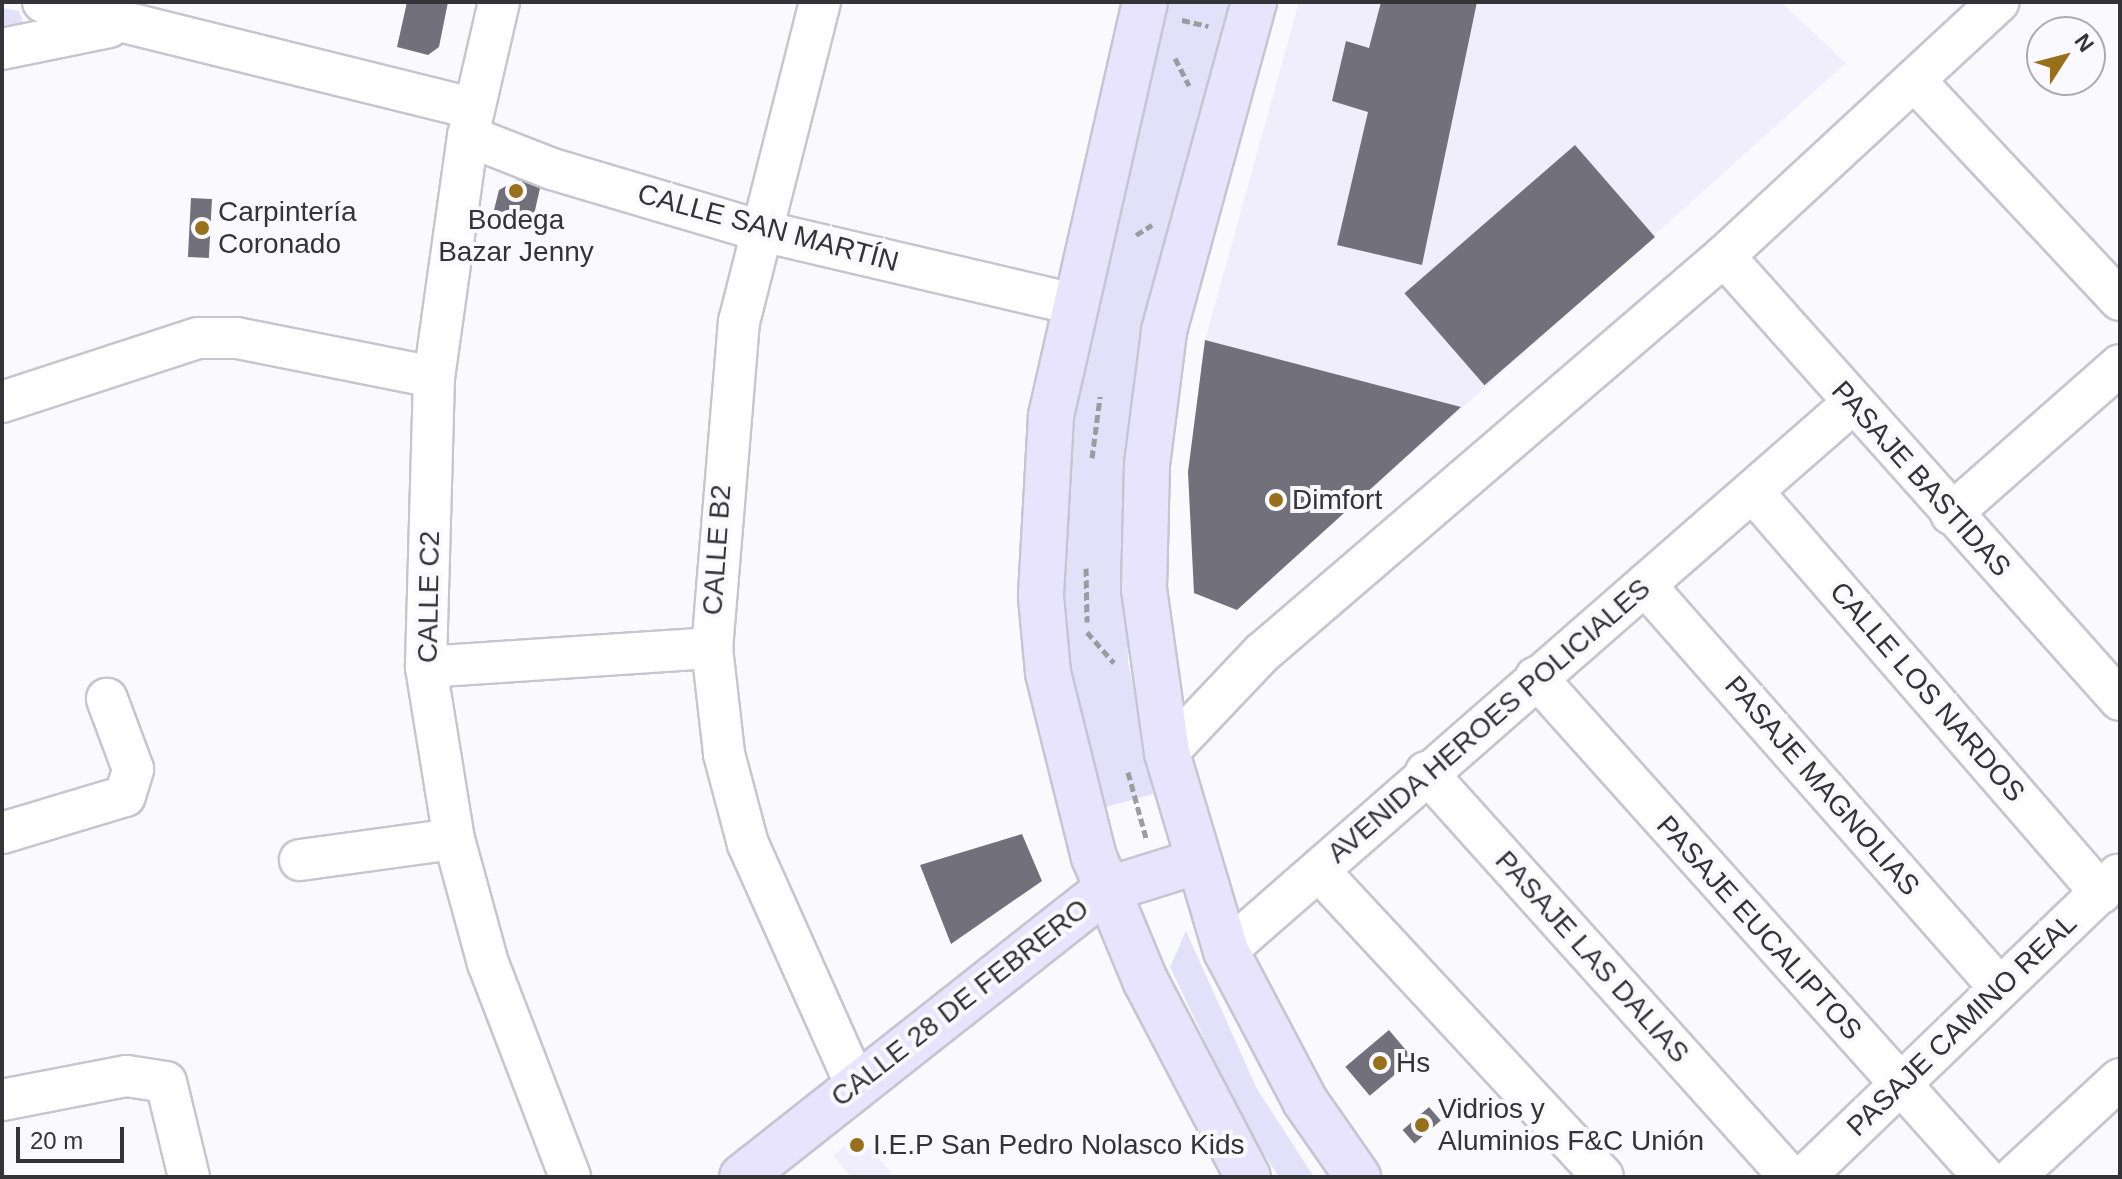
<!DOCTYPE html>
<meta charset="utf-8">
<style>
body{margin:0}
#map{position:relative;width:2122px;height:1179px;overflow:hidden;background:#fafafe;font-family:Helvetica,sans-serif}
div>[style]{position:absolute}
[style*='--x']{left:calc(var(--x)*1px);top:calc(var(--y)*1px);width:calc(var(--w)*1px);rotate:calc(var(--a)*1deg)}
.built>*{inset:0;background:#f0eefd}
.green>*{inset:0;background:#e3e1fa}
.building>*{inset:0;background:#72717b;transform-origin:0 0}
.path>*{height:5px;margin-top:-2.5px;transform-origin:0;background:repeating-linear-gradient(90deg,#9c9ca0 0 8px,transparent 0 12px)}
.roads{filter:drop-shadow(2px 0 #c6c5d0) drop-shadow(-2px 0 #c6c5d0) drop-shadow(0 2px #c6c5d0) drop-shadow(0 -2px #c6c5d0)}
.street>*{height:40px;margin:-20px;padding:0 20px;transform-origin:20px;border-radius:20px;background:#fff}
.secondary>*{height:44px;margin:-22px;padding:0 22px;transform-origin:22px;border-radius:22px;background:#e8e4fd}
.dots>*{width:22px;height:22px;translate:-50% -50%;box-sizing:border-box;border:4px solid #fafafe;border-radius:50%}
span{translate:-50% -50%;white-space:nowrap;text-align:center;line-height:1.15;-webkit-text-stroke:8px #fafafe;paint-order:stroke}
.poi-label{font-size:28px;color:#343438}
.left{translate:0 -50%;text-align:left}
.street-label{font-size:28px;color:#343438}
.frame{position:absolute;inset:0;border:4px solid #343438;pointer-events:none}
.north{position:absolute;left:2026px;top:16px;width:80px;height:80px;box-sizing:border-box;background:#fafafe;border:2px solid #ababaf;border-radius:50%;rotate:54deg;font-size:22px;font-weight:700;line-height:32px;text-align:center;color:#343438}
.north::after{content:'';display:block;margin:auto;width:28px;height:36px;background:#98701c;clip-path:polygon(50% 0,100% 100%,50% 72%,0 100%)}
.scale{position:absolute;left:16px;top:1127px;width:108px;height:36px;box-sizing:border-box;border:4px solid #343438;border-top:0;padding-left:10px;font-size:24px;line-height:28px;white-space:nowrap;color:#343438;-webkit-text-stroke:6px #fafafe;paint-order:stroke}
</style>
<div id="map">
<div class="built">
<i style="clip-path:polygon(1299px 2px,1781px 2px,1846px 63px,1237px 610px,1194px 593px,1188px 472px,1205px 340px)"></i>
<i style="clip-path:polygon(858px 1134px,895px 1177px,851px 1177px,833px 1156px)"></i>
</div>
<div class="green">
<i style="clip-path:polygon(1160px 2px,1232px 2px,1126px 467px,1128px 661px,1153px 794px,1095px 810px,1059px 624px,1075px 348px)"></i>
<i style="clip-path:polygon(2px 8px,19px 11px,24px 24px,2px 32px)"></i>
<i style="clip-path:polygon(1186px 931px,1257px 1089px,1314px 1177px,1279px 1177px,1246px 1126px,1170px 967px)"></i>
</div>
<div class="building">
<i style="clip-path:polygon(407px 2px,448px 2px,439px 47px,428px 55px,397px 47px)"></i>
<i style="clip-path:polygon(1381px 2px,1477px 2px,1422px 265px,1337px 245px,1368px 112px,1332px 101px,1346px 41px,1369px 48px)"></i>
<i style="left:1575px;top:145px;width:122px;height:226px;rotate:49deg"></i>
<i style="clip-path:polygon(518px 179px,541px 184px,533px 219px,494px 210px,499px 190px)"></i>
<i style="left:191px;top:198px;width:21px;height:59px;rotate:3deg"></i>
<i style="clip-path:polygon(1205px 340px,1461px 407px,1237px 610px,1194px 593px,1188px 472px)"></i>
<i style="clip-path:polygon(1022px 834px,1042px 881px,951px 944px,920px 865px)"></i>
<i style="left:1389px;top:1030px;width:38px;height:57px;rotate:50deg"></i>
<i style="left:1429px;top:1107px;width:18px;height:35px;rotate:49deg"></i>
</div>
<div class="path">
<i style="--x:1182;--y:20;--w:27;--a:13"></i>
<i style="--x:1175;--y:58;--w:31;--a:63"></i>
<i style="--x:1136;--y:235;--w:19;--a:-32"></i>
<i style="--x:1092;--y:458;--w:62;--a:-82.5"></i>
<i style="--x:1086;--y:568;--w:54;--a:88.9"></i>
<i style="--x:1087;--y:632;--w:41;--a:48.9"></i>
<i style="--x:1128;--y:772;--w:68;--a:74.7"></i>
</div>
<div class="roads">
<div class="street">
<i style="--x:43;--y:2;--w:444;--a:13.9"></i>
<i style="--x:499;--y:2;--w:138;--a:103"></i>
<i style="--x:468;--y:136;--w:243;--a:98"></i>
<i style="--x:434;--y:377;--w:290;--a:91.6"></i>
<i style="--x:426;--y:667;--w:174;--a:80.8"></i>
<i style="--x:454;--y:839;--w:129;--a:74.7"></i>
<i style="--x:488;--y:963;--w:229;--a:69"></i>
<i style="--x:820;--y:2;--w:329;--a:104.2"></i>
<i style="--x:739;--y:321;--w:328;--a:94.7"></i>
<i style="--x:712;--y:648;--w:107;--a:83.5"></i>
<i style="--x:724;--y:754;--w:93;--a:75.1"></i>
<i style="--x:748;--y:844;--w:262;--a:65.9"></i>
<i style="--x:2;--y:49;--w:109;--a:-11.6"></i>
<i style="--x:1915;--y:81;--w:300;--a:46.9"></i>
<i style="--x:468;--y:136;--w:90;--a:21.4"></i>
<i style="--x:552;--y:169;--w:215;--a:16.5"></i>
<i style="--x:758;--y:230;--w:324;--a:13.2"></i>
<i style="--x:1724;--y:256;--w:595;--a:48.27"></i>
<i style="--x:2;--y:402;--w:206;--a:-18.1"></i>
<i style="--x:198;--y:338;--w:39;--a:0"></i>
<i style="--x:237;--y:338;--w:201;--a:11.2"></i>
<i style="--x:1753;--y:492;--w:531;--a:49.05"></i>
<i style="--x:1951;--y:514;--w:225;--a:-41.4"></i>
<i style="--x:1645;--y:585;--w:536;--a:48.63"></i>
<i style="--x:426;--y:667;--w:287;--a:-3.8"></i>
<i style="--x:1536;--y:677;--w:671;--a:48.14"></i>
<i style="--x:1167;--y:753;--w:138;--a:-46.5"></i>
<i style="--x:1262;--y:653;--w:609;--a:-40.67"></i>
<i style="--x:1724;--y:256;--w:374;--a:-42.8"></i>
<i style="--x:1426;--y:772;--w:545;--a:48.05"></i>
<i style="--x:2;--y:833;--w:128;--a:-16.7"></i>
<i style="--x:125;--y:796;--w:28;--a:-73"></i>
<i style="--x:133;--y:769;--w:75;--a:-110.4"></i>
<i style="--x:300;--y:860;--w:155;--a:-7.8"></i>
<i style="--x:1319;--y:871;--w:417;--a:47.1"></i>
<i style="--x:1226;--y:951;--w:833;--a:-41.15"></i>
<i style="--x:2;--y:1100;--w:127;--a:-10.9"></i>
<i style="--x:127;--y:1076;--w:39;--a:9"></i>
<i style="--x:166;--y:1082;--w:98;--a:76.4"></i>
<i style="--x:1804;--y:1177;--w:436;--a:-43.9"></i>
<i style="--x:2014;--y:1177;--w:144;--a:-42.8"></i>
</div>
<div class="secondary">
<i style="--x:1145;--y:2;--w:425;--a:102.8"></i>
<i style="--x:1051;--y:416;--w:181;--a:93.2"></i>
<i style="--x:1041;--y:597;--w:76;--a:84.7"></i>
<i style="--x:1048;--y:673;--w:190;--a:76"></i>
<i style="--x:1094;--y:857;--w:133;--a:67.5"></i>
<i style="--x:1145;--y:980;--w:222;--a:62.4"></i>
<i style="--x:1254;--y:2;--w:342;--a:105.3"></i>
<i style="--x:1164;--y:332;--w:134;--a:97.3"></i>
<i style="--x:1147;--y:465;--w:124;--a:91.4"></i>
<i style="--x:1144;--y:589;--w:166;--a:82"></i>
<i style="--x:1167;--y:753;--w:207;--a:73.4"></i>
<i style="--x:1226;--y:951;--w:170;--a:62.2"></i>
<i style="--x:1305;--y:1101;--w:93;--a:55.1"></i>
<i style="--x:742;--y:1177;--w:464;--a:-38.3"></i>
<i style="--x:1106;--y:890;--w:94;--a:-17.3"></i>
</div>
</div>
<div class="dots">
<i style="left:516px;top:191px;background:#98701c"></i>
<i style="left:202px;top:228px;background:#98701c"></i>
<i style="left:1276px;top:500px;background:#98701c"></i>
<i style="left:1380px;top:1063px;background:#98701c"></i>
<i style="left:1422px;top:1125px;background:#98701c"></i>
<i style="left:857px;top:1145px;background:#98701c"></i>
</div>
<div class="poi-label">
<span class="left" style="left:218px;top:228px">Carpintería<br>Coronado</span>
<span style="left:516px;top:236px">Bodega<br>Bazar Jenny</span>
<span class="left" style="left:1292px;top:500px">Dimfort</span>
<span class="left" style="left:1396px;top:1063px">Hs</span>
<span class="left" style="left:1438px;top:1125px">Vidrios y<br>Aluminios F&amp;C Unión</span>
<span class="left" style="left:873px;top:1145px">I.E.P San Pedro Nolasco Kids</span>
</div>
<div class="street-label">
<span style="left:768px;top:228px;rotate:15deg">CALLE SAN MARTÍN</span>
<span style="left:1921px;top:479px;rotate:48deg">PASAJE BASTIDAS</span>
<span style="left:717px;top:550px;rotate:-86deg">CALLE B2</span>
<span style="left:429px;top:597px;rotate:-89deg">CALLE C2</span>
<span style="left:1927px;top:692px;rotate:49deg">CALLE LOS NARDOS</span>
<span style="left:1489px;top:721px;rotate:-41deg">AVENIDA HEROES POLICIALES</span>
<span style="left:1822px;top:786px;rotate:49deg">PASAJE MAGNOLIAS</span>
<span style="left:1759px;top:928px;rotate:48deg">PASAJE EUCALIPTOS</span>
<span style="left:1592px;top:957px;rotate:48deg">PASAJE LAS DALIAS</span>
<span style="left:960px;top:1003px;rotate:-38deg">CALLE 28 DE FEBRERO</span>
<span style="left:1962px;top:1025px;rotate:-44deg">PASAJE CAMINO REAL</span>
</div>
<div class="frame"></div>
<div class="north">N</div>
<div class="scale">20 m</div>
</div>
